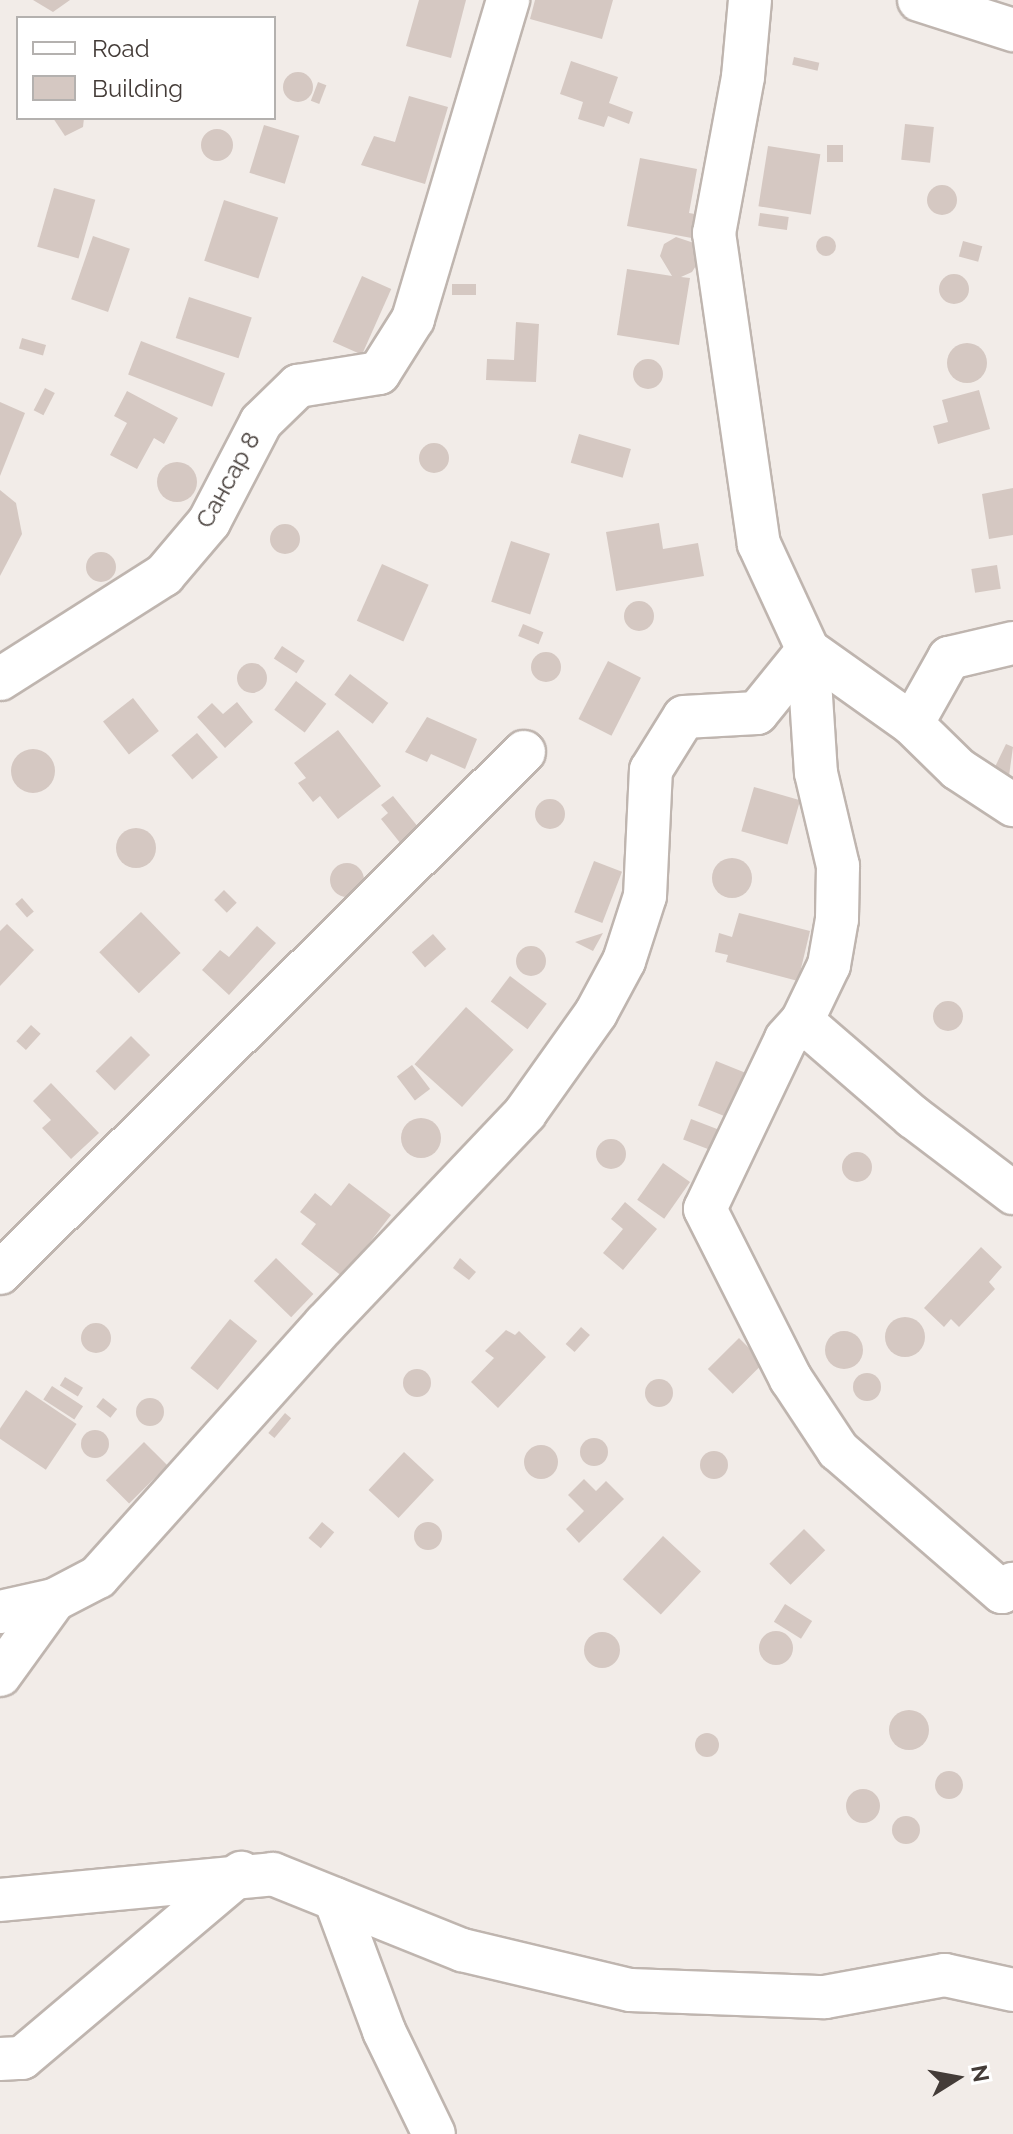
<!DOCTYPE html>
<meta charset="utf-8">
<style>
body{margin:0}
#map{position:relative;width:1013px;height:2134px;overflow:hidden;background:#f2ece8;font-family:Raleway,sans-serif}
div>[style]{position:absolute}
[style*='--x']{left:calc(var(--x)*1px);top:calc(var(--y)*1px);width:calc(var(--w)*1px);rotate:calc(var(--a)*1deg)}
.building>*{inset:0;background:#d5c8c2;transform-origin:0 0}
.round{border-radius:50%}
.roads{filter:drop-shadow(2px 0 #bfb5af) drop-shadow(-2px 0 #bfb5af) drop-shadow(0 2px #bfb5af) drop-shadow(0 -2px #bfb5af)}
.street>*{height:42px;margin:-21px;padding:0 21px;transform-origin:21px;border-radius:21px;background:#fff}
span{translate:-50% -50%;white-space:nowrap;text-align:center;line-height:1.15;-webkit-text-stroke:7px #fff;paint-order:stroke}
.street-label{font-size:24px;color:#443c38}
.legend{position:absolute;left:16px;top:16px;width:260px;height:104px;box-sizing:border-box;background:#fff;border:2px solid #b4b1af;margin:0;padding:10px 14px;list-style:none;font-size:24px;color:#443c38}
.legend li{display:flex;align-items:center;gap:16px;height:40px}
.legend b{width:40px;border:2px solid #b4b1af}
.north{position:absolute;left:917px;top:2038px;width:80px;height:80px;-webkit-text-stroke:6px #fff;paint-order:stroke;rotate:79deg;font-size:22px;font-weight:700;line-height:32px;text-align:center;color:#443c38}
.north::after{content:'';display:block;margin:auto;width:28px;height:36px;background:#443c38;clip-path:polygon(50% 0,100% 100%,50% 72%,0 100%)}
</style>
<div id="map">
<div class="building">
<i style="clip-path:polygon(33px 0,70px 0,53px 12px)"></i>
<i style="clip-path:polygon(419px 0,466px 0,451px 58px,406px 46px)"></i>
<i style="clip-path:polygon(535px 0,613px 0,602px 39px,530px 19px)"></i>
<i style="left:794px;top:57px;width:26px;height:8px;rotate:13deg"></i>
<i style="clip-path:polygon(571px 61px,618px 77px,609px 103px,633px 112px,629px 124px,608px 116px,604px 127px,578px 119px,583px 102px,560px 94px)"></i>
<i class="round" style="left:283px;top:72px;width:30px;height:30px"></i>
<i style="left:318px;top:82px;width:9px;height:20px;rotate:21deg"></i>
<i style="clip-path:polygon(409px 96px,448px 107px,425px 184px,361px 165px,374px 136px,395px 142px)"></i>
<i style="clip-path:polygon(53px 118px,84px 118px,83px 127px,65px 136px)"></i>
<i style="left:905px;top:124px;width:29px;height:36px;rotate:6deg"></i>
<i style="left:264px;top:125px;width:37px;height:50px;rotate:17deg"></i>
<i class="round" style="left:201px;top:129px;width:32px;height:32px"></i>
<i style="left:843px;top:145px;width:17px;height:16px;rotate:90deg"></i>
<i style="left:768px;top:146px;width:53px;height:61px;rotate:9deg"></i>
<i style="clip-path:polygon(640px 158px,697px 169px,689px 213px,701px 215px,697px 239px,627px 226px)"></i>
<i class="round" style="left:927px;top:185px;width:30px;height:30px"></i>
<i style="left:54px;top:188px;width:43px;height:61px;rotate:16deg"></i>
<i style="left:224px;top:200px;width:57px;height:64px;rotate:18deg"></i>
<i style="left:760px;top:213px;width:29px;height:13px;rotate:8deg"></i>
<i class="round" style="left:816px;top:236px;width:20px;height:20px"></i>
<i style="left:93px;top:236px;width:39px;height:67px;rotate:19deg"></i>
<i style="clip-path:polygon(676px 237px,694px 243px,699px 261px,692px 272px,681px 277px,690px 278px,679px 345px,617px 335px,627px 269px,672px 276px,660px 256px,664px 244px)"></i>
<i style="left:963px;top:241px;width:20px;height:16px;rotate:15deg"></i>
<i class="round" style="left:939px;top:274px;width:30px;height:30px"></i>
<i style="left:362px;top:276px;width:32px;height:72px;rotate:24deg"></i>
<i style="left:452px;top:284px;width:24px;height:11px"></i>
<i style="left:189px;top:297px;width:66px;height:43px;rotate:18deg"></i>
<i style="clip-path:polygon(516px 322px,539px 324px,536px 382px,486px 380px,487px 359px,514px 360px)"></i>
<i style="left:22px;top:338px;width:25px;height:11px;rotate:16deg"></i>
<i style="left:141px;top:341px;width:90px;height:36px;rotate:21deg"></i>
<i class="round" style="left:947px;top:343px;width:40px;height:40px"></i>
<i class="round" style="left:633px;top:359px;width:30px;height:30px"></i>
<i style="left:45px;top:388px;width:11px;height:25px;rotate:27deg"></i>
<i style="clip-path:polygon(979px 390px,990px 429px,938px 444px,933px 426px,948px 422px,942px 400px)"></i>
<i style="clip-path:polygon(127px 391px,178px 418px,164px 444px,154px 438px,137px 469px,110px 455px,127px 423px,114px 416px)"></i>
<i style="clip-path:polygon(0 402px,25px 413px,0 476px)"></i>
<i style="left:579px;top:434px;width:54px;height:30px;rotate:16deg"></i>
<i class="round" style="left:419px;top:443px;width:30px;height:30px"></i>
<i class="round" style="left:157px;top:462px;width:40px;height:40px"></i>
<i style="clip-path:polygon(1013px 488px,1013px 535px,989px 539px,982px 494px)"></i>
<i style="clip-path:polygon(0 490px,16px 503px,22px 534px,0 576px)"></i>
<i style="clip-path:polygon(659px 523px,663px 549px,698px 543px,704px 576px,616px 591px,606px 532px)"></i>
<i class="round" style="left:270px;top:524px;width:30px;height:30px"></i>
<i style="left:511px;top:541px;width:41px;height:64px;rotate:18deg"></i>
<i class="round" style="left:86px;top:552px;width:30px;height:30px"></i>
<i style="left:382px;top:564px;width:51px;height:62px;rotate:24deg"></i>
<i style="left:997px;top:565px;width:24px;height:26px;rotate:81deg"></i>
<i class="round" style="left:624px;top:601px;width:30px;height:30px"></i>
<i style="left:523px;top:624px;width:22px;height:13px;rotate:22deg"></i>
<i style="left:282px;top:646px;width:27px;height:15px;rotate:33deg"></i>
<i class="round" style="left:531px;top:652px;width:30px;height:30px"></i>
<i style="left:608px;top:661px;width:37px;height:65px;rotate:27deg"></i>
<i class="round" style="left:237px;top:663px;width:30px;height:30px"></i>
<i style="left:350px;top:674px;width:48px;height:26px;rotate:37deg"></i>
<i style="left:296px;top:681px;width:38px;height:36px;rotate:37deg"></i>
<i style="left:133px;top:698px;width:42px;height:38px;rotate:52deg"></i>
<i style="clip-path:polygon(237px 702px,253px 722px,225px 748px,197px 717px,212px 703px,223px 714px)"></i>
<i style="clip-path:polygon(427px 717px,477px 739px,465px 769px,431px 754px,427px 762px,405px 752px)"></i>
<i style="clip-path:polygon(338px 730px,381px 786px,338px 819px,320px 796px,313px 802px,298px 783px,306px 778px,294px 763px)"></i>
<i style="left:197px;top:733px;width:32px;height:34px;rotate:49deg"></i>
<i style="clip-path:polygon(1006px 744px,1013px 747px,1009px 776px,994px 769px)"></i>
<i class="round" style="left:11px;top:749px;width:44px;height:44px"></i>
<i style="left:754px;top:787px;width:48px;height:46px;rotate:16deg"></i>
<i style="clip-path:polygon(393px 796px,423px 833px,405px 849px,381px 819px,388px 813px,381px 805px)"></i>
<i class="round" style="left:535px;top:799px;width:30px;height:30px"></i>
<i class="round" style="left:116px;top:828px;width:40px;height:40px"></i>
<i class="round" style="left:712px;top:858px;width:40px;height:40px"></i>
<i style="left:594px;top:861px;width:30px;height:55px;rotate:21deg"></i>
<i class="round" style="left:330px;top:863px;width:34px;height:34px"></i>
<i style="left:224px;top:890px;width:18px;height:14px;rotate:45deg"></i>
<i style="left:22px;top:898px;width:18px;height:9px;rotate:49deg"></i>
<i style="left:141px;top:912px;width:57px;height:58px;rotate:46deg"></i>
<i style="clip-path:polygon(739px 913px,810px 931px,798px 981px,726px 962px,728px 955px,715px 952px,719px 933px,732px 937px)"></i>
<i style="clip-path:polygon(7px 924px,34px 950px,0 986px,0 931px)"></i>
<i style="clip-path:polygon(257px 926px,276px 943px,229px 995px,202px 970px,220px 950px,229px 957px)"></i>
<i style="clip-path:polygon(603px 933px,593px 951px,575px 942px)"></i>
<i style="left:433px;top:934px;width:20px;height:28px;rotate:49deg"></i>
<i class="round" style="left:516px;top:946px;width:30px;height:30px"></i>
<i style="left:510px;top:976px;width:46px;height:32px;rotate:37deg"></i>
<i class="round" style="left:933px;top:1001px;width:30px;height:30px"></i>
<i style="left:466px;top:1007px;width:64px;height:77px;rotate:42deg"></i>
<i style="left:31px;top:1025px;width:13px;height:22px;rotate:42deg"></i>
<i style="left:131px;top:1036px;width:27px;height:50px;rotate:45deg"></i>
<i style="left:716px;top:1061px;width:37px;height:48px;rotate:22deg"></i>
<i style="left:412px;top:1065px;width:30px;height:19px;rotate:53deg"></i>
<i style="clip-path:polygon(51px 1083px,99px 1133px,71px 1159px,42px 1128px,51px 1120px,33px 1101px)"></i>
<i class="round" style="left:401px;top:1118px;width:40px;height:40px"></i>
<i style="left:691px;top:1119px;width:30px;height:22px;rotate:21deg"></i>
<i class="round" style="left:596px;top:1139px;width:30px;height:30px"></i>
<i class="round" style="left:842px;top:1152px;width:30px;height:30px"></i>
<i style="left:663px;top:1163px;width:33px;height:45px;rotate:35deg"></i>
<i style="clip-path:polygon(349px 1183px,391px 1215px,343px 1277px,301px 1244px,316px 1224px,300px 1212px,315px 1193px,331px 1206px)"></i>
<i style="clip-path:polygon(625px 1202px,657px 1229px,623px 1270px,603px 1253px,623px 1229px,611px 1219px)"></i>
<i style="clip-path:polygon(981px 1247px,1002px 1267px,989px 1282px,995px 1289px,959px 1327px,951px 1319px,944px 1327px,924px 1308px)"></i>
<i style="left:276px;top:1258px;width:52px;height:32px;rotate:44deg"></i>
<i style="clip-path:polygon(460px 1258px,476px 1272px,469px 1280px,453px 1268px)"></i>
<i class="round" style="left:885px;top:1317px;width:40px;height:40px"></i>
<i style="left:230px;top:1319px;width:35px;height:63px;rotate:39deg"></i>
<i class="round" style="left:81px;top:1323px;width:30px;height:30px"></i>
<i style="left:581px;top:1327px;width:12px;height:23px;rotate:42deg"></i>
<i style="clip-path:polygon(506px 1330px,515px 1335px,519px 1331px,546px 1357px,498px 1408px,471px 1382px,494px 1358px,485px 1351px)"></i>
<i class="round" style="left:825px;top:1331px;width:38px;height:38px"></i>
<i style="left:739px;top:1338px;width:35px;height:44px;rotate:45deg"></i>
<i class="round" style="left:403px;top:1369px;width:28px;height:28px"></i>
<i class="round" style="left:853px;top:1373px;width:28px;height:28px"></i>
<i style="left:65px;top:1377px;width:21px;height:10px;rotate:31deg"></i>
<i class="round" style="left:645px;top:1379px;width:28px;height:28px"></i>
<i style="left:52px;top:1386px;width:37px;height:16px;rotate:33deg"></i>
<i style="left:26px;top:1390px;width:61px;height:55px;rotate:34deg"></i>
<i style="left:103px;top:1398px;width:18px;height:11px;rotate:38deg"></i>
<i class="round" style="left:136px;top:1398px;width:28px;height:28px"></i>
<i style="left:285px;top:1413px;width:8px;height:26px;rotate:40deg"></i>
<i class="round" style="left:81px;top:1430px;width:28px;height:28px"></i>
<i class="round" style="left:580px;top:1438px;width:28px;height:28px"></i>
<i style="left:144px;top:1442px;width:33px;height:54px;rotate:45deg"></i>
<i class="round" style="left:524px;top:1445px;width:34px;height:34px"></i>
<i class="round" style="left:700px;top:1451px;width:28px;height:28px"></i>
<i style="left:404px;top:1452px;width:41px;height:52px;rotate:43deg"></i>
<i style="clip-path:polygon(584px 1479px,596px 1491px,606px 1481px,624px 1499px,579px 1543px,566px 1529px,584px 1511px,568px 1495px)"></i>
<i style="left:322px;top:1522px;width:16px;height:21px;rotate:40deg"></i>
<i class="round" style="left:414px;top:1522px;width:28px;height:28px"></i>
<i style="left:804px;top:1529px;width:30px;height:49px;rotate:45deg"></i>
<i style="left:663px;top:1536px;width:52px;height:59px;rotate:43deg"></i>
<i style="left:785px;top:1604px;width:32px;height:21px;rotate:32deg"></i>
<i class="round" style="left:759px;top:1631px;width:34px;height:34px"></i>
<i class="round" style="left:584px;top:1632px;width:36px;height:36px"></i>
<i class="round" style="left:889px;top:1710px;width:40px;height:40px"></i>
<i class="round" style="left:695px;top:1733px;width:24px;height:24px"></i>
<i class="round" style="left:935px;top:1771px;width:28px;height:28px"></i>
<i class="round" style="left:846px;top:1789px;width:34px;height:34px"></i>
<i class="round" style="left:892px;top:1816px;width:28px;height:28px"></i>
</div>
<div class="roads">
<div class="street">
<i style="--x:750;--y:0;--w:77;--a:95.2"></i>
<i style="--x:743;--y:77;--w:159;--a:100.5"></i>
<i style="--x:714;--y:233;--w:314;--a:81.8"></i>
<i style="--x:759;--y:544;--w:117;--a:65.2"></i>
<i style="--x:808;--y:650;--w:128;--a:35.4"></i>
<i style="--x:912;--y:724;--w:64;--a:44.4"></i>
<i style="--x:958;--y:769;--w:66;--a:33.2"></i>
<i style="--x:919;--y:0;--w:99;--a:17.7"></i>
<i style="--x:0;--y:679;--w:194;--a:-32.4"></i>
<i style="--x:164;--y:575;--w:70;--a:-49.7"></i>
<i style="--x:209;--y:522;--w:113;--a:-62.5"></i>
<i style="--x:261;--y:422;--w:52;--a:-44.2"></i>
<i style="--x:298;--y:386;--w:82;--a:-9.1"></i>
<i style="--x:379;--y:373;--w:64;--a:-57.8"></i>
<i style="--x:413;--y:319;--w:333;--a:-73.4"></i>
<i style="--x:912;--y:724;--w:76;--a:-60.7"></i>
<i style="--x:949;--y:658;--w:66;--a:-13.2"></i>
<i style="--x:802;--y:1021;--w:147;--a:40.9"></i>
<i style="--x:913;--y:1117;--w:126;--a:37.2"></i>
<i style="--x:0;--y:1273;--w:739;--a:-44.84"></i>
<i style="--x:0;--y:1612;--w:55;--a:-12.5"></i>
<i style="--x:54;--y:1600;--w:50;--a:-27.6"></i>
<i style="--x:98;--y:1577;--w:340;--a:-48.1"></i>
<i style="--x:325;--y:1324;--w:291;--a:-46.5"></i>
<i style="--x:525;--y:1113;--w:123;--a:-54.6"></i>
<i style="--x:596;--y:1013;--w:59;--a:-61.7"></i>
<i style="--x:624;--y:961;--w:68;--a:-72.1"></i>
<i style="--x:645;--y:896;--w:126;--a:-87.3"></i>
<i style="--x:651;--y:770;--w:62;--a:-58.1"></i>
<i style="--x:684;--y:717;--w:73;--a:-3.1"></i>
<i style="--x:757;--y:713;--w:81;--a:-51"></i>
<i style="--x:808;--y:650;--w:123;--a:86.3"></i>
<i style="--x:816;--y:773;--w:96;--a:76.7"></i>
<i style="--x:838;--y:866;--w:53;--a:91.1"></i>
<i style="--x:837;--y:919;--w:47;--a:99.9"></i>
<i style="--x:829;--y:965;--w:62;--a:115.7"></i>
<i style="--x:802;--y:1021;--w:24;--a:132"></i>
<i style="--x:786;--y:1039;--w:188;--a:115.5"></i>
<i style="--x:705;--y:1209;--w:191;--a:63.2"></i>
<i style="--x:791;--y:1379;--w:85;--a:56.5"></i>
<i style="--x:838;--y:1450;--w:217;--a:40.9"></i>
<i style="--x:1002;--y:1592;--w:14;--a:-36"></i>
<i style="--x:0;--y:1675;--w:92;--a:-54.2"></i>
<i style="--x:335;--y:1899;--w:141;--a:69.6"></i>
<i style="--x:384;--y:2031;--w:114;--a:64.1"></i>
<i style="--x:0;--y:1900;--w:274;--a:-5.4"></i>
<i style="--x:273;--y:1874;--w:204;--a:21.9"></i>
<i style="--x:462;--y:1950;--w:173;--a:13.4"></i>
<i style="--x:630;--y:1990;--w:195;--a:2.1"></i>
<i style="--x:825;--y:1997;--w:122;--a:-10.4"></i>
<i style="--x:945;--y:1975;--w:70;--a:12.4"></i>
<i style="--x:0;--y:2059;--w:22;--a:-3"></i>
<i style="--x:22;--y:2058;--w:287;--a:-40.2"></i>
</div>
</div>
<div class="street-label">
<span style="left:228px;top:480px;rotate:-61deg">Сансар 8</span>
</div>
<ul class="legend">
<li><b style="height:10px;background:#fff"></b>Road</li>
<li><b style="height:22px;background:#d5c8c2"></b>Building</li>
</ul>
<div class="north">N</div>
</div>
